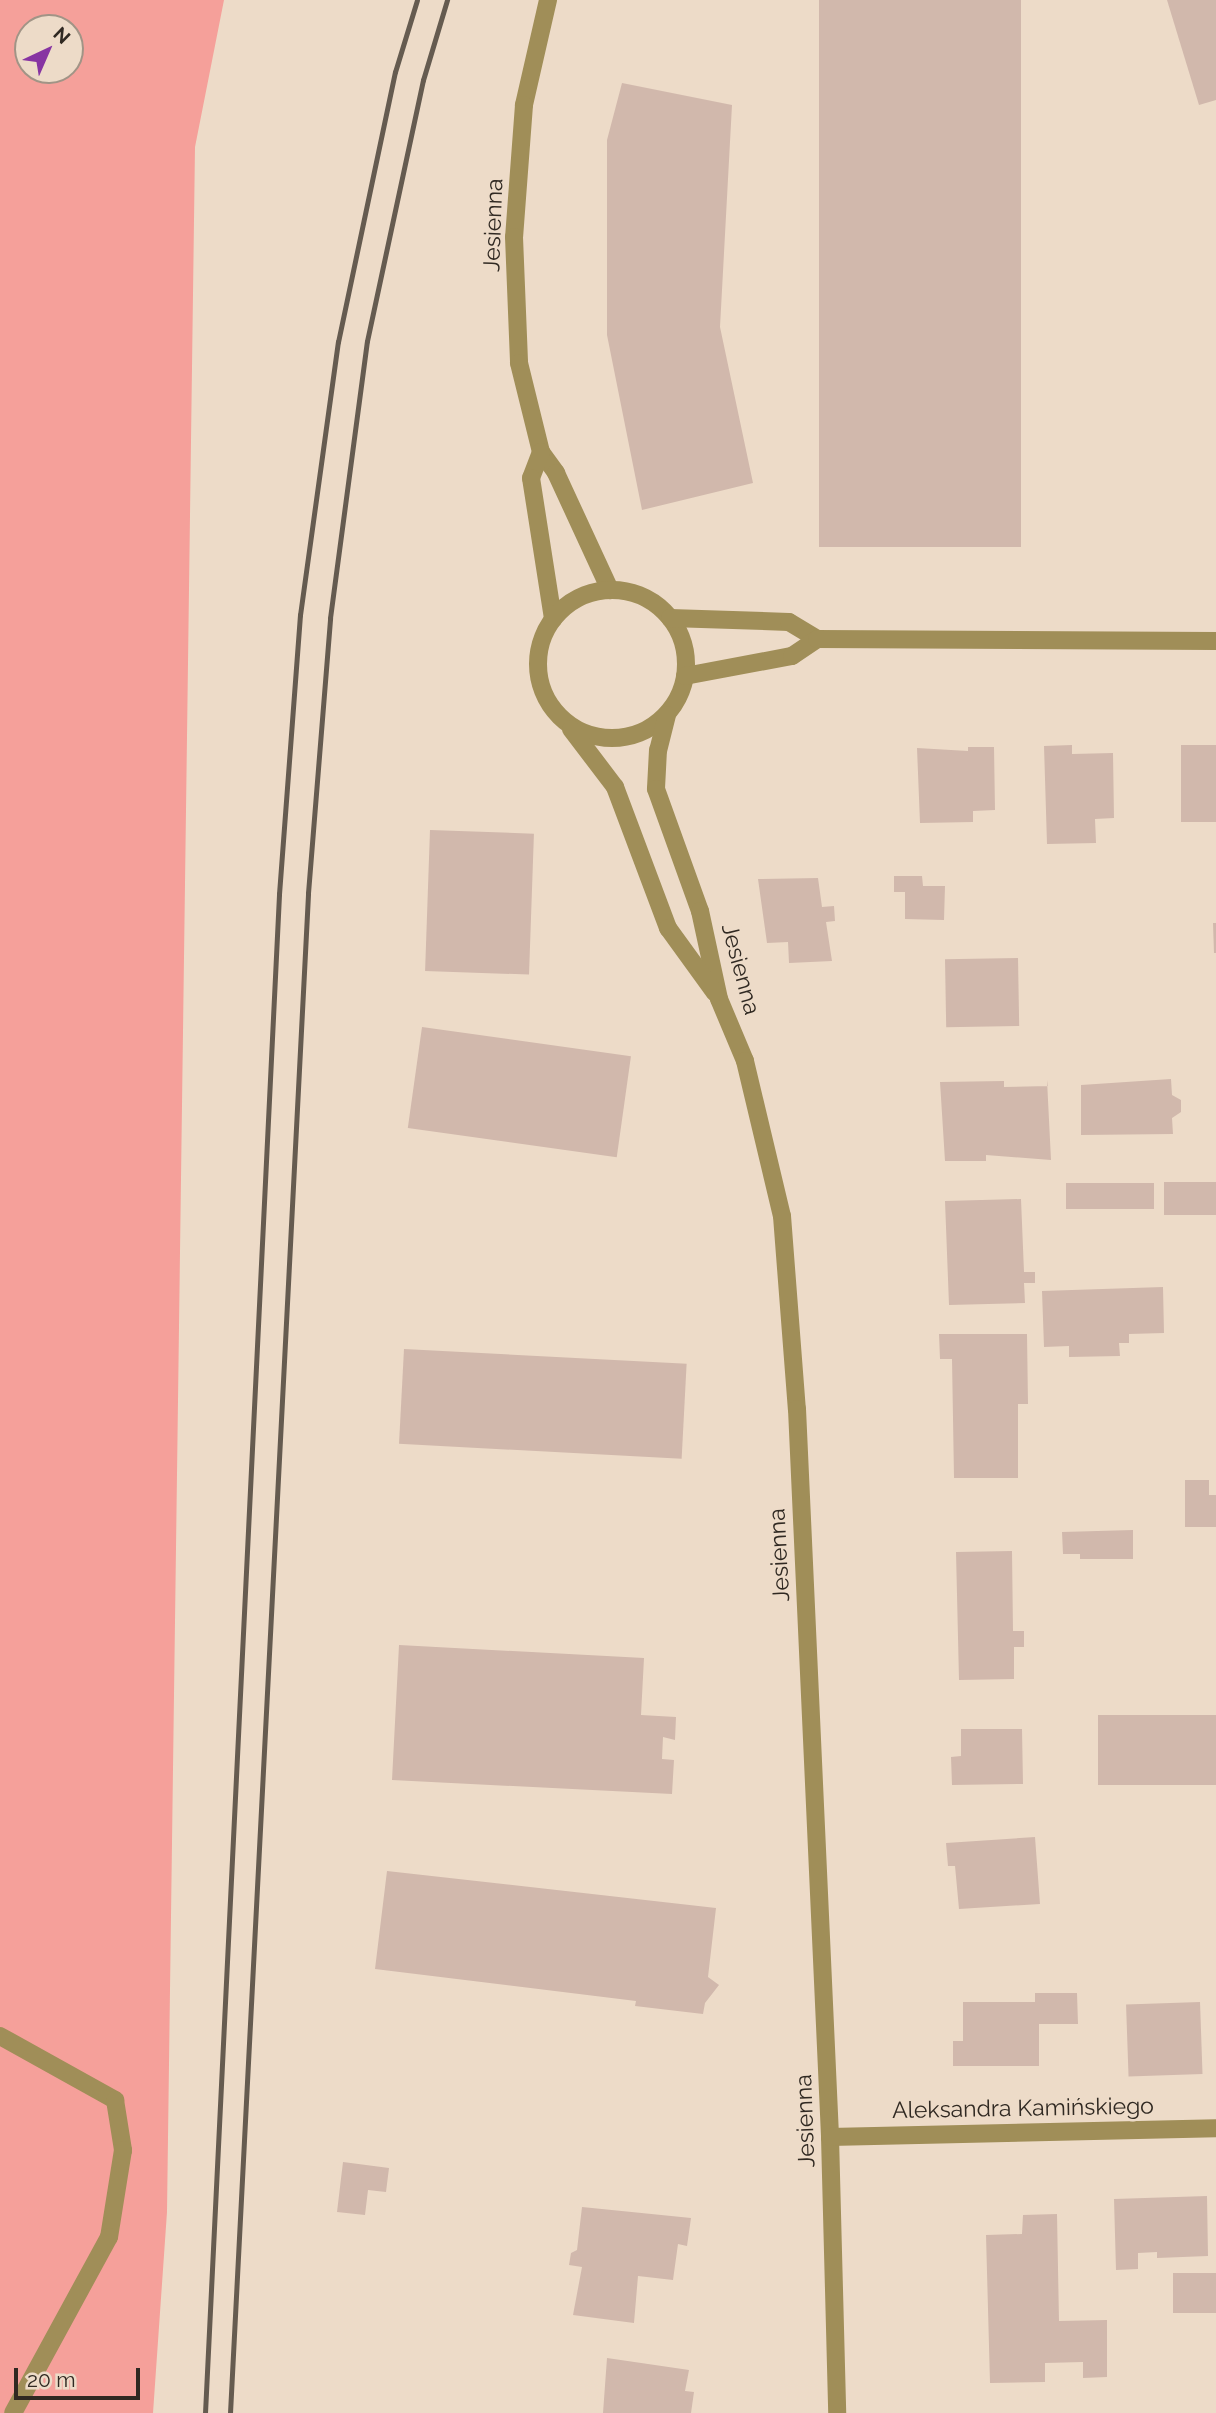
<!DOCTYPE html>
<meta charset="utf-8">
<style>
body{margin:0}
#map{position:relative;width:1216px;height:2413px;overflow:hidden;background:#eddbc8;font-family:Raleway,sans-serif}
div>[style]{position:absolute}
[style*='--x']{left:calc(var(--x)*1px);top:calc(var(--y)*1px);width:calc(var(--w)*1px);rotate:calc(var(--a)*1deg)}
.green>*{inset:0;background:#f5a09a}
.building>*{inset:0;background:#d1b8ac;transform-origin:0 0}
.minor>*{height:18px;margin:-9px;padding:0 9px;transform-origin:9px;border-radius:9px;background:#a08e58}
.minor>.ring{margin:-9px;padding:0;box-sizing:content-box;background:none;border:18px solid #a08e58;border-radius:50%}
.rail>*{height:5px;margin:-2.5px;padding:0 2.5px;transform-origin:2.5px;border-radius:2.5px;background:#655b50}
span{translate:-50% -50%;white-space:nowrap;text-align:center;line-height:1.15;-webkit-text-stroke:5px #eddbc8;paint-order:stroke}
.street-label{font-size:23px;color:#302922}
.north{position:absolute;left:14px;top:14px;width:70px;height:70px;box-sizing:border-box;background:#eddbc8;border:2px solid #a19486;border-radius:50%;rotate:44deg;font-size:19px;font-weight:700;line-height:28px;text-align:center;color:#302922}
.north::after{content:'';display:block;margin:auto;width:24px;height:32px;background:#8734a2;clip-path:polygon(50% 0,100% 100%,50% 72%,0 100%)}
.scale{position:absolute;left:14px;top:2368px;width:126px;height:32px;box-sizing:border-box;border:4px solid #302922;border-top:0;padding-left:9px;font-size:21px;line-height:24px;white-space:nowrap;color:#302922;-webkit-text-stroke:5px #eddbc8;paint-order:stroke}
</style>
<div id="map">
<div class="green">
<i style="clip-path:polygon(evenodd,0 0,224px 0,195px 147px,167px 2212px,153px 2413px,0 2413px,0 0,28px 28px,70px 28px,70px 70px,28px 70px,28px 28px)"></i>
</div>
<div class="building">
<i style="left:819px;top:0;width:202px;height:547px"></i>
<i style="clip-path:polygon(1167px 0,1216px 0,1216px 100px,1199px 105px)"></i>
<i style="clip-path:polygon(622px 83px,732px 105px,720px 327px,753px 483px,642px 510px,607px 335px,607px 140px)"></i>
<i style="clip-path:polygon(1072px 745px,1072px 754px,1113px 753px,1114px 818px,1095px 819px,1096px 843px,1047px 844px,1044px 746px)"></i>
<i style="left:1216px;top:745px;width:77px;height:35px;rotate:90deg"></i>
<i style="clip-path:polygon(968px 747px,994px 747px,995px 810px,973px 811px,973px 822px,920px 823px,917px 748px,968px 751px)"></i>
<i style="left:430px;top:830px;width:104px;height:141px;rotate:2deg"></i>
<i style="clip-path:polygon(894px 876px,922px 876px,923px 886px,945px 886px,944px 920px,905px 919px,905px 892px,894px 892px)"></i>
<i style="clip-path:polygon(818px 878px,822px 907px,834px 906px,835px 921px,826px 922px,832px 961px,789px 963px,788px 942px,767px 943px,758px 879px)"></i>
<i style="clip-path:polygon(1213px 923px,1216px 923px,1216px 953px,1214px 953px)"></i>
<i style="left:1018px;top:958px;width:68px;height:73px;rotate:89deg"></i>
<i style="left:422px;top:1027px;width:211px;height:102px;rotate:8deg"></i>
<i style="clip-path:polygon(1171px 1079px,1172px 1095px,1181px 1100px,1181px 1112px,1172px 1118px,1173px 1134px,1081px 1135px,1081px 1085px)"></i>
<i style="clip-path:polygon(1047px 1080px,1051px 1160px,986px 1155px,986px 1161px,945px 1161px,940px 1082px,1004px 1081px,1004px 1087px,1048px 1086px)"></i>
<i style="left:1216px;top:1182px;width:33px;height:52px;rotate:90deg"></i>
<i style="left:1154px;top:1183px;width:26px;height:88px;rotate:90deg"></i>
<i style="clip-path:polygon(1021px 1199px,1024px 1272px,1035px 1272px,1035px 1283px,1024px 1283px,1025px 1303px,949px 1305px,945px 1201px)"></i>
<i style="clip-path:polygon(1163px 1287px,1164px 1333px,1129px 1334px,1129px 1343px,1119px 1343px,1120px 1356px,1069px 1357px,1069px 1346px,1044px 1347px,1042px 1291px)"></i>
<i style="clip-path:polygon(939px 1334px,1027px 1334px,1028px 1404px,1018px 1404px,1018px 1478px,954px 1478px,952px 1359px,940px 1359px)"></i>
<i style="left:404px;top:1349px;width:283px;height:95px;rotate:3deg"></i>
<i style="clip-path:polygon(1185px 1480px,1209px 1480px,1209px 1495px,1216px 1495px,1216px 1527px,1185px 1527px)"></i>
<i style="clip-path:polygon(1133px 1530px,1133px 1559px,1080px 1559px,1080px 1554px,1063px 1554px,1062px 1532px)"></i>
<i style="clip-path:polygon(1012px 1551px,1013px 1631px,1024px 1631px,1024px 1647px,1014px 1647px,1014px 1679px,959px 1680px,956px 1552px)"></i>
<i style="clip-path:polygon(399px 1645px,644px 1658px,641px 1715px,676px 1717px,675px 1740px,663px 1737px,662px 1759px,674px 1760px,672px 1794px,392px 1780px)"></i>
<i style="left:1216px;top:1715px;width:70px;height:118px;rotate:90deg"></i>
<i style="clip-path:polygon(961px 1729px,1022px 1729px,1023px 1784px,952px 1785px,951px 1757px,961px 1756px)"></i>
<i style="clip-path:polygon(1035px 1837px,1040px 1904px,959px 1909px,955px 1866px,948px 1866px,946px 1843px)"></i>
<i style="clip-path:polygon(387px 1871px,716px 1908px,708px 1977px,719px 1985px,705px 2003px,703px 2014px,635px 2006px,636px 2001px,375px 1969px)"></i>
<i style="clip-path:polygon(1035px 1993px,1077px 1993px,1078px 2024px,1039px 2024px,1039px 2066px,953px 2066px,953px 2041px,963px 2041px,963px 2002px,1035px 2002px)"></i>
<i style="left:1200px;top:2002px;width:72px;height:74px;rotate:88deg"></i>
<i style="clip-path:polygon(343px 2162px,389px 2168px,386px 2192px,368px 2190px,365px 2215px,337px 2212px)"></i>
<i style="clip-path:polygon(1207px 2196px,1208px 2256px,1157px 2258px,1157px 2252px,1138px 2253px,1138px 2269px,1116px 2270px,1114px 2199px)"></i>
<i style="clip-path:polygon(582px 2207px,691px 2218px,687px 2246px,678px 2244px,673px 2280px,638px 2276px,634px 2323px,573px 2315px,582px 2267px,569px 2265px,571px 2253px,577px 2250px)"></i>
<i style="clip-path:polygon(1057px 2214px,1059px 2321px,1107px 2320px,1107px 2377px,1083px 2378px,1083px 2362px,1045px 2363px,1045px 2382px,990px 2383px,986px 2235px,1022px 2234px,1023px 2215px)"></i>
<i style="left:1216px;top:2273px;width:40px;height:43px;rotate:90deg"></i>
<i style="clip-path:polygon(607px 2358px,689px 2370px,685px 2391px,694px 2392px,691px 2413px,603px 2413px)"></i>
</div>
<div class="minor">
<i style="--x:548;--y:0;--w:108;--a:102.9"></i>
<i style="--x:524;--y:105;--w:132;--a:94.3"></i>
<i style="--x:514;--y:237;--w:126;--a:87.7"></i>
<i style="--x:519;--y:363;--w:92;--a:76.1"></i>
<i style="--x:541;--y:452;--w:26;--a:54"></i>
<i style="--x:556;--y:473;--w:129;--a:65.2"></i>
<i style="--x:541;--y:452;--w:28;--a:111"></i>
<i style="--x:531;--y:478;--w:143;--a:81.1"></i>
<i class="ring" style="left:538px;top:590px;width:130px;height:130px"></i>
<i style="--x:670;--y:618;--w:119;--a:1.9"></i>
<i style="--x:789;--y:622;--w:33;--a:31"></i>
<i style="--x:685;--y:676;--w:109;--a:-10.6"></i>
<i style="--x:792;--y:656;--w:30;--a:-34"></i>
<i style="--x:817;--y:639;--w:399;--a:0.3"></i>
<i style="--x:667;--y:715;--w:36;--a:104"></i>
<i style="--x:658;--y:750;--w:39;--a:93"></i>
<i style="--x:656;--y:789;--w:130;--a:70.2"></i>
<i style="--x:700;--y:911;--w:90;--a:77.8"></i>
<i style="--x:719;--y:999;--w:67;--a:67.2"></i>
<i style="--x:745;--y:1061;--w:159;--a:76.6"></i>
<i style="--x:782;--y:1216;--w:194;--a:85.6"></i>
<i style="--x:797;--y:1409;--w:729;--a:87.4"></i>
<i style="--x:830;--y:2137;--w:276;--a:88.5"></i>
<i style="--x:571;--y:729;--w:73;--a:52.8"></i>
<i style="--x:615;--y:787;--w:151;--a:69.4"></i>
<i style="--x:668;--y:928;--w:80;--a:54.1"></i>
<i style="--x:0;--y:2036;--w:132;--a:29.1"></i>
<i style="--x:115;--y:2100;--w:51;--a:80.9"></i>
<i style="--x:123;--y:2150;--w:88;--a:99.1"></i>
<i style="--x:109;--y:2237;--w:200;--a:118.6"></i>
<i style="--x:830;--y:2137;--w:386;--a:-1.3"></i>
</div>
<div class="rail">
<i style="--x:205;--y:2413;--w:1521;--a:-87.21"></i>
<i style="--x:279;--y:894;--w:280;--a:-85.7"></i>
<i style="--x:300;--y:615;--w:276;--a:-82.1"></i>
<i style="--x:338;--y:342;--w:276;--a:-78.1"></i>
<i style="--x:395;--y:72;--w:75;--a:-73"></i>
<i style="--x:230;--y:2413;--w:1522;--a:-87.06"></i>
<i style="--x:308;--y:893;--w:276;--a:-85.4"></i>
<i style="--x:330;--y:618;--w:279;--a:-82.4"></i>
<i style="--x:367;--y:341;--w:267;--a:-77.9"></i>
<i style="--x:423;--y:80;--w:84;--a:-73.3"></i>
</div>
<div class="street-label">
<span style="left:493px;top:225px;rotate:-88deg">Jesienna</span>
<span style="left:741px;top:969px;rotate:75deg">Jesienna</span>
<span style="left:779px;top:1555px;rotate:-93deg">Jesienna</span>
<span style="left:1023px;top:2108px;rotate:-1deg">Aleksandra Kamińskiego</span>
<span style="left:805px;top:2121px;rotate:-92deg">Jesienna</span>
</div>
<div class="north">N</div>
<div class="scale">20 m</div>
</div>
